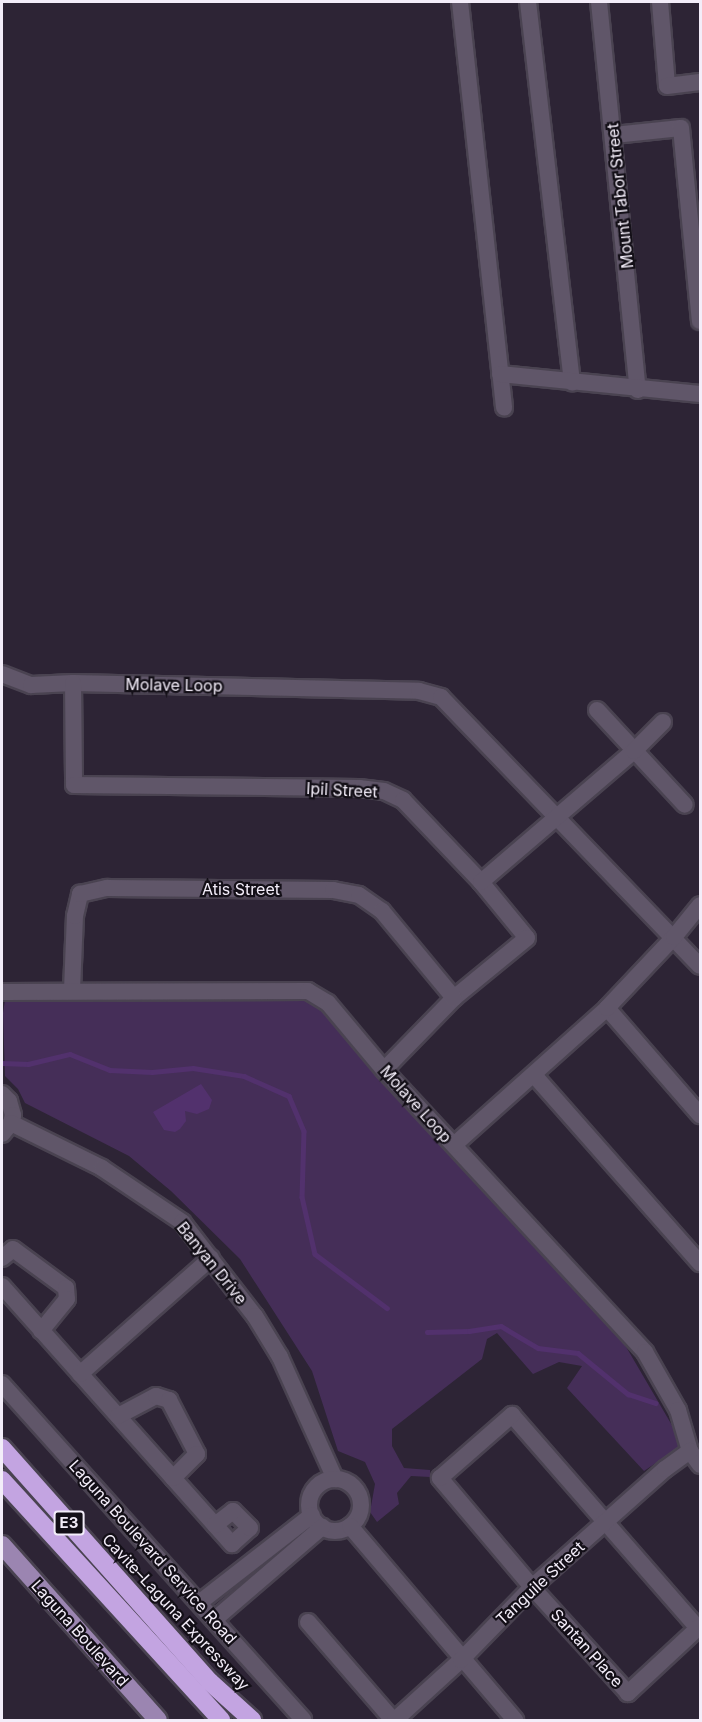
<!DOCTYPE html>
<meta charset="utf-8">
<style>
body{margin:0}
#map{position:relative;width:702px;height:1722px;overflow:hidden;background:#2d2435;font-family:Inter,sans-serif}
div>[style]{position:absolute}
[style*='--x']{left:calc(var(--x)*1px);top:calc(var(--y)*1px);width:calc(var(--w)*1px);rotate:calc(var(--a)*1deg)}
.green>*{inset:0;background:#452e58}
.water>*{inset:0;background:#52316d}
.stream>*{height:4.5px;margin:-2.25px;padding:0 2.25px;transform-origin:2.25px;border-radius:2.25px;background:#52316d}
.roads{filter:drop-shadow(2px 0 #4a4351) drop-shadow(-2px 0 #4a4351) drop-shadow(0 2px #4a4351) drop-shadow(0 -2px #4a4351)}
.minor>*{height:16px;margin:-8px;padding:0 8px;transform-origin:8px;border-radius:8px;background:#605669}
.minor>.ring{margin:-8px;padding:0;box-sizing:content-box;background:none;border:16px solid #605669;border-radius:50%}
.major>*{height:18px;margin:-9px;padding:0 9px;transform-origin:9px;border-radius:9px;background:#9b85b1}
.highway>*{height:18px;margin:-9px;padding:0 9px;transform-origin:9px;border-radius:9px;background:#c3a4e1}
span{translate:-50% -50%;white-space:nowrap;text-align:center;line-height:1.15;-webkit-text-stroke:4.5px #130f17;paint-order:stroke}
.shield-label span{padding:2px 4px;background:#130f17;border:2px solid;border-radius:4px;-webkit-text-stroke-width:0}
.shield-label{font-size:15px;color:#f3edf9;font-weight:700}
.street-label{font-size:16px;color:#f3edf9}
.frame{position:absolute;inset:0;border:3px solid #f3edf9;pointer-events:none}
</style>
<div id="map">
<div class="green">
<i style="clip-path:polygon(15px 994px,307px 995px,326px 1005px,625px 1345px,673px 1427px,681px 1446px,644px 1471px,567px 1388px,582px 1366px,559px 1362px,533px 1374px,497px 1333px,487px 1339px,482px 1359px,392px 1429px,392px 1446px,404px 1468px,430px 1470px,430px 1477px,411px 1476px,397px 1493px,399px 1504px,377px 1522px,370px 1512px,375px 1484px,365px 1462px,338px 1451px,312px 1371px,240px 1259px,171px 1191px,129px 1156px,25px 1103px,18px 1089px,5px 1076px,3px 1013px,5px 1000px)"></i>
</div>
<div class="water">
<i style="clip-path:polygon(201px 1084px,212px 1100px,209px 1109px,197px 1114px,185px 1111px,186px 1121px,180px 1129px,175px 1132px,164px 1130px,153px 1112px)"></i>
</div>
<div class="stream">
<i style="--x:2;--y:1063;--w:26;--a:2"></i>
<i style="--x:28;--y:1064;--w:43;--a:-13.4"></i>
<i style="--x:70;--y:1054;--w:43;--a:21.8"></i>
<i style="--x:110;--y:1070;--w:42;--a:2.7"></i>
<i style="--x:152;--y:1072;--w:41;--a:-5.6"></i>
<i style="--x:193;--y:1068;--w:52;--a:8.9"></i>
<i style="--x:244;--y:1076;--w:49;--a:24"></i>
<i style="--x:289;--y:1096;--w:38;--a:67"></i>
<i style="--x:304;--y:1131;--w:66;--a:91.7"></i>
<i style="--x:302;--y:1197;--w:58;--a:77.2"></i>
<i style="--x:315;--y:1254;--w:90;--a:36.9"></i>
<i style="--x:427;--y:1332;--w:42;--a:-1.4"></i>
<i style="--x:469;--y:1331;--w:32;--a:-9"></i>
<i style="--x:501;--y:1326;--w:43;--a:30.7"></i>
<i style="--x:538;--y:1348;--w:40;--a:7.1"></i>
<i style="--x:578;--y:1353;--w:65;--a:39.4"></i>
<i style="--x:628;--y:1394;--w:29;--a:18"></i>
</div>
<div class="roads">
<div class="minor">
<i style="--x:460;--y:2;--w:408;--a:83.8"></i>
<i style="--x:528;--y:2;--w:383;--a:83.4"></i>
<i style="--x:599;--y:2;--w:390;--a:84.3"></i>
<i style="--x:660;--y:2;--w:84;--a:85.2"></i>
<i style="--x:667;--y:86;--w:33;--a:-7"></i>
<i style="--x:614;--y:135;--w:67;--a:-6"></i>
<i style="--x:681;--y:128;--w:194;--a:84.4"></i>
<i style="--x:500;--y:374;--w:201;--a:5.7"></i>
<i style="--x:2;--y:674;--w:31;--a:21"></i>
<i style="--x:31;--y:685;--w:42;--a:-2.7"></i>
<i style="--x:73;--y:683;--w:346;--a:1.3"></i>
<i style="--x:419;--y:691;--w:23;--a:15"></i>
<i style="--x:441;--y:697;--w:373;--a:46.1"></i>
<i style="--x:73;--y:683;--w:102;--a:89.4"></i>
<i style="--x:74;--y:785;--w:285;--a:0.6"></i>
<i style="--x:359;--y:788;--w:25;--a:7"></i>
<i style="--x:384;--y:791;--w:21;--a:25"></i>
<i style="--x:403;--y:800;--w:113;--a:46.4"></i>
<i style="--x:481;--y:882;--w:72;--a:50.6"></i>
<i style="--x:527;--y:938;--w:94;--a:140.6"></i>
<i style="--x:454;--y:998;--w:100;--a:134.2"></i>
<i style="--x:597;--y:710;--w:129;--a:47.2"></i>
<i style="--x:481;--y:882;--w:201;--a:-40.6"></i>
<i style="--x:634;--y:751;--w:41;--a:-45"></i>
<i style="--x:72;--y:990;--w:74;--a:-87.7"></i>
<i style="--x:75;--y:916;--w:23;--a:-77"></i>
<i style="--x:80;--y:894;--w:28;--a:-13"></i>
<i style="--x:107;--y:888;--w:226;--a:0.5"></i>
<i style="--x:333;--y:890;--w:26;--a:11"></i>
<i style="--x:359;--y:895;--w:28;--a:35"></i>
<i style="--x:382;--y:911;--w:113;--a:50.4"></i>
<i style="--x:2;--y:992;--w:306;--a:-0.2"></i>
<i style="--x:308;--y:991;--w:23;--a:31"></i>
<i style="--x:328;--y:1003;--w:87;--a:50.1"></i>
<i style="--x:384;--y:1070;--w:384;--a:47.2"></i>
<i style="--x:645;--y:1352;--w:67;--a:60.4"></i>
<i style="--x:678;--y:1410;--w:43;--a:73.7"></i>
<i style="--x:690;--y:1451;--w:17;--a:54"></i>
<i style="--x:607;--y:1008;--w:142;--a:49"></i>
<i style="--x:534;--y:1075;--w:251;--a:48.6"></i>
<i style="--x:2;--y:1094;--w:10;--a:45"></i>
<i style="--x:9;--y:1101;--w:15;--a:74"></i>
<i style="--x:13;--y:1115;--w:8;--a:104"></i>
<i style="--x:11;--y:1123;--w:14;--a:129"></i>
<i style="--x:11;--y:1123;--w:102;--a:26.3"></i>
<i style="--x:102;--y:1168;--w:97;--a:34"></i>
<i style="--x:182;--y:1222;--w:119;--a:52.2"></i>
<i style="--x:255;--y:1316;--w:48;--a:58.6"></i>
<i style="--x:280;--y:1357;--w:134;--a:65.7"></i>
<i style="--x:454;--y:1145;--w:205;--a:-41.8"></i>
<i style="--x:607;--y:1008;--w:98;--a:-46.7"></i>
<i style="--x:674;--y:937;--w:41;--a:-50.9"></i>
<i style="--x:2;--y:1258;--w:14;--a:-39"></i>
<i style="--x:13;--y:1249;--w:66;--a:36.3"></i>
<i style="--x:66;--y:1288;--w:11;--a:85"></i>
<i style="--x:67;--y:1299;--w:41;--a:129.1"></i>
<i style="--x:2;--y:1286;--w:346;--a:48.3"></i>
<i style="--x:232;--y:1544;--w:24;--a:-42"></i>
<i style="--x:250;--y:1528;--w:24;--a:-135"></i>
<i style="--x:233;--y:1511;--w:23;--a:142"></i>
<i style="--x:80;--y:1374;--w:175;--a:-41.5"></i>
<i style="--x:2;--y:1384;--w:451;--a:48.1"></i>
<i style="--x:512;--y:1415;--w:283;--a:48.9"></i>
<i style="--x:698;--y:1628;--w:96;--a:137.1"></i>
<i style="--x:628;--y:1693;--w:143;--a:-132.2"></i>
<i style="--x:532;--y:1587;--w:143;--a:-130.2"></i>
<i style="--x:440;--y:1478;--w:96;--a:-41.2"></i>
<i style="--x:118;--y:1416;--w:43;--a:-27.8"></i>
<i style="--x:156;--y:1396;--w:14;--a:17"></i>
<i style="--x:169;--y:1400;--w:61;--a:62.6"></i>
<i style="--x:197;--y:1454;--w:34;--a:135"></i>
<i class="ring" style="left:309px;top:1479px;width:36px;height:36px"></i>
<i style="--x:350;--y:1526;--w:255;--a:49.6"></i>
<i style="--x:199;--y:1603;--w:143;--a:-37.9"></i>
<i style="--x:214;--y:1620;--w:143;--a:-40.7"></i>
<i style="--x:308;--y:1622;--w:130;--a:49.1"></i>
<i style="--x:395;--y:1720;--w:89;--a:-42.3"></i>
<i style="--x:461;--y:1660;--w:102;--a:-45.8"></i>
<i style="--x:532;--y:1587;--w:178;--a:-41.6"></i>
<i style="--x:665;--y:1469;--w:31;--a:-36"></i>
</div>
<div class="major">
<i style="--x:2;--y:1545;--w:234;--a:48.3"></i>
</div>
<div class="highway">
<i style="--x:2;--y:1448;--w:313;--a:48.4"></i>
<i style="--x:210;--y:1682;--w:57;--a:42.1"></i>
<i style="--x:2;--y:1480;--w:325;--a:47.6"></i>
</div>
</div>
<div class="shield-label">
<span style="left:69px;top:1523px">E3</span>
</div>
<div class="street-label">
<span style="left:620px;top:196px;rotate:-96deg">Mount Tabor Street</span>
<span style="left:174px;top:685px;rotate:1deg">Molave Loop</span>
<span style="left:342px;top:790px;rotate:3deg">Ipil Street</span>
<span style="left:241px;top:889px">Atis Street</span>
<span style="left:416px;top:1104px;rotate:48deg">Molave Loop</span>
<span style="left:212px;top:1263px;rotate:51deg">Banyan Drive</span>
<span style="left:153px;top:1552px;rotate:48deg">Laguna Boulevard Service Road</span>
<span style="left:540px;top:1583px;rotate:-43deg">Tanguile Street</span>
<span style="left:176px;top:1612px;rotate:47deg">Cavite–Laguna Expressway</span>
<span style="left:80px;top:1633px;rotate:48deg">Laguna Boulevard</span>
<span style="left:587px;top:1648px;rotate:48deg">Santan Place</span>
</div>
<div class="frame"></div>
</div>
